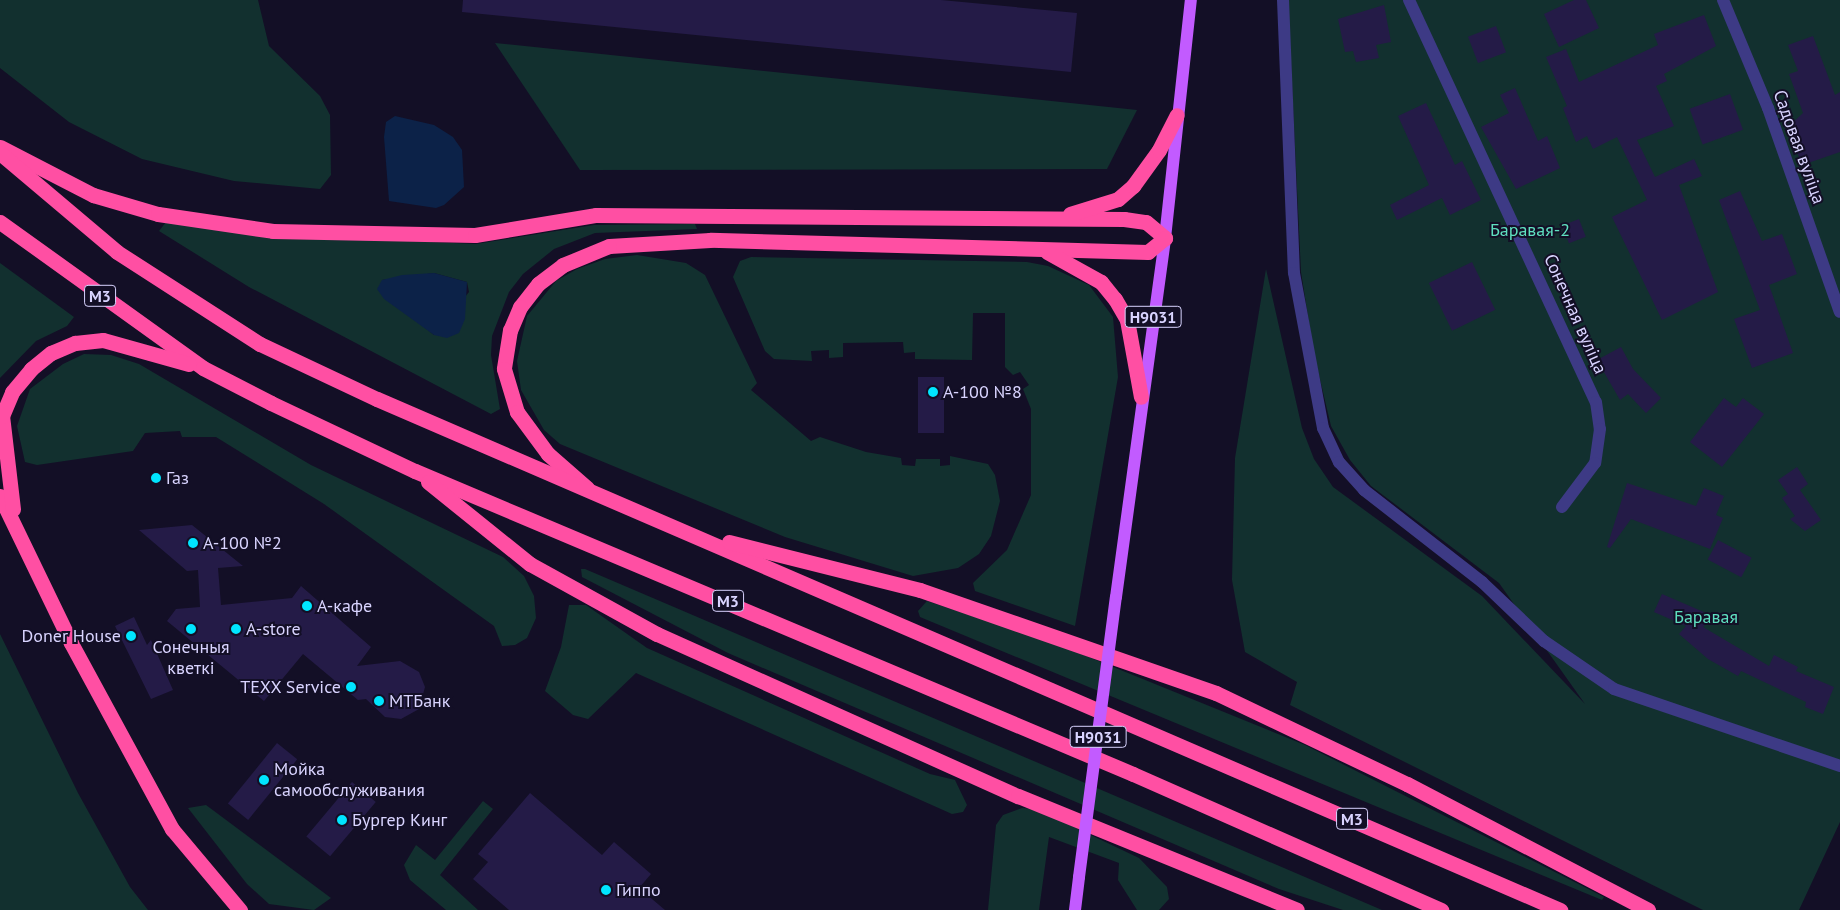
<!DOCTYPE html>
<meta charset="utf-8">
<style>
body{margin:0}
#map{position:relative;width:1840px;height:910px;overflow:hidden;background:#130f26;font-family:"PT Sans",sans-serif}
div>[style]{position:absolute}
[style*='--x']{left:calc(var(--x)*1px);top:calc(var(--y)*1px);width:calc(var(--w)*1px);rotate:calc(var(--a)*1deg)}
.green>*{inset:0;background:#12302f}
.water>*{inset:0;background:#0c2248}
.building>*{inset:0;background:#241b47;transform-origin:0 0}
.minor>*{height:12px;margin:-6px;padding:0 6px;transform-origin:6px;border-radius:6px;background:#3d3a85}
.major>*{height:12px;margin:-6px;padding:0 6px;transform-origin:6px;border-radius:6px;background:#c25bff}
.highway>*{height:15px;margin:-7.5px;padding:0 7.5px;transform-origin:7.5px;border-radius:7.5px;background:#ff4fa3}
.major-bridge>*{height:12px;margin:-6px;padding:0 6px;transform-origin:6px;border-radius:6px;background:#c25bff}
.dots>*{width:14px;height:14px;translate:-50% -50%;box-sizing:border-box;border:2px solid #130f26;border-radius:50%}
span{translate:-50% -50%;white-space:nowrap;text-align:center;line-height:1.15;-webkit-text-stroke:4px #130f26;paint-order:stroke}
.shield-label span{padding:1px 4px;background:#130f26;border:1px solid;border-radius:4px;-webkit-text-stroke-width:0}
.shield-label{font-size:16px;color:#d9d4ff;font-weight:700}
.street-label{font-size:18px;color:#d9d4ff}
.park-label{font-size:18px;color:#5fe0c0}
.poi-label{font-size:18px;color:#d9d4ff}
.left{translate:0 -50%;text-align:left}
.right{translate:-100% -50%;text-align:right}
</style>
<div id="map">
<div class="green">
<i style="clip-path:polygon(0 0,258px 0,269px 46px,320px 96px,330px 115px,331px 175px,320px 189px,234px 181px,142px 159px,69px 122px,0 68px)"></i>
<i style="clip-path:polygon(1288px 0,1840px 0,1840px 822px,1799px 910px,1703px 910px,1290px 705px,1297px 682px,1245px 652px,1232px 580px,1235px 458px,1266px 269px,1302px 428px,1314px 459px,1333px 487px,1482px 596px,1585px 704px,1499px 583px,1371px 486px,1350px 460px,1331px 426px,1314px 354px,1301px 272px)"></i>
<i style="clip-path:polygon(495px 43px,1137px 110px,1107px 169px,580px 170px)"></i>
<i style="clip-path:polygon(evenodd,166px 222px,271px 235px,476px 244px,594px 225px,695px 224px,697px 229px,595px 233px,554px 249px,523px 274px,509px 292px,492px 336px,491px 355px,500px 409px,491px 414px,249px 287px,159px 231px,166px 222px,434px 273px,467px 282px,469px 292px,434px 335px,414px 319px,382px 280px,434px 273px)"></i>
<i style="clip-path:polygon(637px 255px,686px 263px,705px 275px,757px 383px,751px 390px,811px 441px,820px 437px,866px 452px,901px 458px,902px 465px,915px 466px,916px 459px,940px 459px,940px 466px,950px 465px,950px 456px,988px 464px,995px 475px,1000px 501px,991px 536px,979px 554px,958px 568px,913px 576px,785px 537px,560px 444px,544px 430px,521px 390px,517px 361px,527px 316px,556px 281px,577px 269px,605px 259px)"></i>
<i style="clip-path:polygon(751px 257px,1027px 262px,1048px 266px,1089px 285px,1113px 317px,1118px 377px,1075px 626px,975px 591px,973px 583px,1007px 550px,1031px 495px,1031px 409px,1023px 389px,1029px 385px,1020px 372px,1013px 375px,1005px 367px,1005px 313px,973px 313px,972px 360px,915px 359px,915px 352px,904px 353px,903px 342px,843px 343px,843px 357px,829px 358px,829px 350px,811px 351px,812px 361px,774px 359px,765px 351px,733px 277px,740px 261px)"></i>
<i style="clip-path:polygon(0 263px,74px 317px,67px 326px,36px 341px,0 378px)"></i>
<i style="clip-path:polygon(84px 354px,111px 355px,139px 364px,311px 465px,503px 557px,524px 576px,534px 596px,536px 618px,527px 638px,515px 645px,502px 646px,494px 626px,324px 504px,216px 437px,182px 437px,180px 431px,145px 433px,133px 451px,37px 465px,25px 462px,17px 426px,30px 389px,63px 364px)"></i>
<i style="clip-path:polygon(581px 569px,585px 569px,1382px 910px,1343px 910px,1279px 889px,728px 653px,582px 577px)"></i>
<i style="clip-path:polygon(927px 601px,1059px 645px,1305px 745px,1604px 897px,1602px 900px,920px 617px,918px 611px)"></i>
<i style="clip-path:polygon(569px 605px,586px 605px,647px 648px,930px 774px,955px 780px,967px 805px,963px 812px,952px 814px,636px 673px,588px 719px,573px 715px,545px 691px,561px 647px)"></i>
<i style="clip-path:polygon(0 634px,78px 793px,130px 887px,148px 910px,0 910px)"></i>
<i style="clip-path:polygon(483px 801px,493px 809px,440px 875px,478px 910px,446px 910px,410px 880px,404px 865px,416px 845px,435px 860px)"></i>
<i style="clip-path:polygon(206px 805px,331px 898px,314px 910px,269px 904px,247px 884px,188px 808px)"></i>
<i style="clip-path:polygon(1022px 808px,1036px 809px,1139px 858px,1167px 887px,1169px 899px,1159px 910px,1137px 910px,1118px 880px,1119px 863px,1049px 837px,1039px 910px,988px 910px,996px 825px,1003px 815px)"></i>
</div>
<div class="water">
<i style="clip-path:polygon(395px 116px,434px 125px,453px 137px,462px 150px,464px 187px,444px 205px,436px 208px,389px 201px,384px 137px,386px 122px)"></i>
<i style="clip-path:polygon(434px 273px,467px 282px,465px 319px,459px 333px,447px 338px,434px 335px,384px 299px,377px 289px,382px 280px,402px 275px)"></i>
</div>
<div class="building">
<i style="clip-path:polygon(463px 0,941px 0,1077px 13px,1071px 72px,462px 12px)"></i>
<i style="clip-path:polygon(1574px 0,1586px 0,1599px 28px,1559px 47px,1544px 14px)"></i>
<i style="clip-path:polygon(1384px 5px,1391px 42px,1376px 45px,1379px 58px,1356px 62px,1353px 51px,1345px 52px,1338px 19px)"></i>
<i style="clip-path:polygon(1704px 15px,1716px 46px,1664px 74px,1667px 81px,1656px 86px,1674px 126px,1637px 140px,1655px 177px,1694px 159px,1702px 176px,1679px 185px,1718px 292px,1662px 320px,1612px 217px,1647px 200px,1617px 137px,1593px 149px,1587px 136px,1576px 142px,1563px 108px,1567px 106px,1546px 57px,1566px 49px,1579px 82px,1658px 45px,1654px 34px)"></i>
<i style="left:1496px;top:26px;width:28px;height:30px;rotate:69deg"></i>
<i style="clip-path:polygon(1813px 36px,1835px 95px,1840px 92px,1840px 152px,1808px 163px,1801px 162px,1787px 128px,1803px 113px,1789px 74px,1798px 71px,1788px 45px)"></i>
<i style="clip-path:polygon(1515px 88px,1538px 141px,1547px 136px,1560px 168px,1516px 189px,1481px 127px,1509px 113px,1500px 95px)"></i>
<i style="left:1730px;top:94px;width:38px;height:43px;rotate:70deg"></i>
<i style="clip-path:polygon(1426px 103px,1455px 165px,1462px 161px,1481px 200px,1450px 215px,1442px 198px,1397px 220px,1390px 205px,1429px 185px,1398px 116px)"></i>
<i style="clip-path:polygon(1740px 191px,1762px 241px,1782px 234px,1797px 274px,1769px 285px,1793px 353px,1752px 368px,1734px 319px,1760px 310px,1719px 200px)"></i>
<i style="left:1579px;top:219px;width:19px;height:18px;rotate:69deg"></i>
<i style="left:1472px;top:262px;width:53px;height:48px;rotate:64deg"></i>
<i style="clip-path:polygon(1621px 347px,1633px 369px,1661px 398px,1646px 413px,1628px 394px,1620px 400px,1597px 360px)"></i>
<i style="left:918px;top:377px;width:26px;height:56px"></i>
<i style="clip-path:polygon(1724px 398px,1736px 407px,1743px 398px,1764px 414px,1722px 467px,1690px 442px)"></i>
<i style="clip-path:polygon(1797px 467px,1808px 484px,1800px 490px,1821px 520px,1805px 531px,1790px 519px,1795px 516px,1782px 498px,1788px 494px,1778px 480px)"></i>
<i style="clip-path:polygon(1627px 483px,1696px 506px,1704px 488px,1724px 496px,1716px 515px,1723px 518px,1710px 549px,1631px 519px,1610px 548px,1607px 547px)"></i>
<i style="clip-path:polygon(192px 525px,243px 566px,218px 568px,221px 605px,292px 598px,301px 586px,371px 647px,357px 666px,400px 661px,419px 672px,425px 687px,419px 709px,401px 719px,385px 717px,366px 699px,358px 700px,303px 654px,264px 701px,167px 621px,176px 609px,200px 607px,198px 570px,187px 571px,139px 530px)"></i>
<i style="left:1718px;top:540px;width:38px;height:22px;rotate:28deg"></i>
<i style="clip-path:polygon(1662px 594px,1713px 616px,1703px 627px,1769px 666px,1774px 655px,1798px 667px,1796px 671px,1834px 687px,1823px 714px,1805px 707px,1806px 702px,1741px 671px,1738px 676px,1708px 659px,1679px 634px,1686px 626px,1654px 612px)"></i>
<i style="clip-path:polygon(134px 617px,147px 645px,151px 640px,173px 690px,151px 699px,115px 626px)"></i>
<i style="left:277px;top:743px;width:26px;height:78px;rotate:39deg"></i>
<i style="left:352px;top:782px;width:31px;height:71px;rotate:40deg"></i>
<i style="clip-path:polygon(530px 793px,602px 855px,614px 842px,651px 874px,639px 888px,665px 910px,509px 910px,473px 879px,488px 862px,478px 854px)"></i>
</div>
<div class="minor">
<i style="--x:1283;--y:0;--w:273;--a:87.7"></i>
<i style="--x:1294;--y:273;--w:158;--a:79.4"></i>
<i style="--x:1323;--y:428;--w:38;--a:65"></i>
<i style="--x:1339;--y:462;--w:38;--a:48"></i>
<i style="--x:1364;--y:490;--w:150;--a:37.9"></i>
<i style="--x:1482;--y:582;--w:86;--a:43.6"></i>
<i style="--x:1544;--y:641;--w:85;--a:34.4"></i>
<i style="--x:1614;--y:689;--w:239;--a:18.8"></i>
<i style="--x:1409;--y:0;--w:443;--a:65.1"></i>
<i style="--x:1596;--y:402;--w:27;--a:82"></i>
<i style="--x:1600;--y:429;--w:34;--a:98"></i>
<i style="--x:1595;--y:463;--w:55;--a:126.9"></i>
<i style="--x:1723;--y:0;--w:117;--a:67.4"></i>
<i style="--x:1768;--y:108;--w:216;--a:70.6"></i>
</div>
<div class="major">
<i style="--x:1116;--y:597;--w:362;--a:-82.2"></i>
<i style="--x:1165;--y:238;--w:239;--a:-83.8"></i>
<i style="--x:1075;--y:910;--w:33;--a:-83"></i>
</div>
<div class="highway">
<i style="--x:0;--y:147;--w:105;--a:27.3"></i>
<i style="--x:93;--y:195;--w:68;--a:16.3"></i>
<i style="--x:158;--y:214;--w:116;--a:8.4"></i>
<i style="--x:273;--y:231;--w:202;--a:1.1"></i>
<i style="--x:475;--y:235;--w:123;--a:-9.4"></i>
<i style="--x:596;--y:215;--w:528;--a:0.43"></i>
<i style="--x:1124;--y:219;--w:22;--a:8"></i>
<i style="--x:1146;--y:222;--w:25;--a:40"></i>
<i style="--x:1165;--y:238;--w:22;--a:141"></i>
<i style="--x:1148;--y:252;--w:438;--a:-178.4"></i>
<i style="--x:710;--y:240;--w:101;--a:176.6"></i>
<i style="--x:609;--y:246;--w:50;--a:157.6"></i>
<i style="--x:563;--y:265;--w:31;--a:143"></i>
<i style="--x:538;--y:284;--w:29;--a:128"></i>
<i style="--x:520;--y:307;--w:25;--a:113"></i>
<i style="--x:510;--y:330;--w:39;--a:99"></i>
<i style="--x:504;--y:369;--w:45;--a:73.2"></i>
<i style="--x:517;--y:412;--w:52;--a:53.6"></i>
<i style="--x:548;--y:454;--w:52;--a:41.1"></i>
<i style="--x:0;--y:153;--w:153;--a:40.2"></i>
<i style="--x:117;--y:252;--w:170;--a:32.8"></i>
<i style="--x:260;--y:344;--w:129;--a:25.2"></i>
<i style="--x:377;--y:399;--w:1289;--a:23.36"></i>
<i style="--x:1070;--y:214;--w:50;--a:-17.4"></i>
<i style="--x:1118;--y:199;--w:20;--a:-41"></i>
<i style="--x:1133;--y:186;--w:44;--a:-54.2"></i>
<i style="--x:1159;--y:150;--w:39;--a:-63"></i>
<i style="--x:0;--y:222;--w:250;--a:35.7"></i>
<i style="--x:203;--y:368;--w:76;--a:27.2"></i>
<i style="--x:271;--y:403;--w:159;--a:25.3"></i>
<i style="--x:415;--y:471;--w:779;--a:22.88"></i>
<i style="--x:1133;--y:774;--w:337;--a:23.8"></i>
<i style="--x:1047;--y:252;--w:62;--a:29.1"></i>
<i style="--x:1101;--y:282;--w:22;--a:51"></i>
<i style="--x:1115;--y:299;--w:24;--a:60"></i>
<i style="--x:1127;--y:320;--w:78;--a:79.7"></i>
<i style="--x:428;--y:482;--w:131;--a:38.8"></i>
<i style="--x:530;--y:564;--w:145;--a:28.9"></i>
<i style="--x:657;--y:634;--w:396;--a:24.2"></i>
<i style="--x:1018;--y:796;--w:301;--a:22.2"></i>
<i style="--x:0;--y:496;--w:163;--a:64.2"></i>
<i style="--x:71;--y:643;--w:212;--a:61.5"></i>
<i style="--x:172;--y:829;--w:106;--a:50"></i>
<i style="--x:13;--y:509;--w:94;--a:-96.7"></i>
<i style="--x:2;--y:416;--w:26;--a:-67"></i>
<i style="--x:12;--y:392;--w:30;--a:-50"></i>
<i style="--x:31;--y:369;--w:26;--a:-39"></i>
<i style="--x:51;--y:353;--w:26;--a:-23"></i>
<i style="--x:75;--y:343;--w:28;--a:-6"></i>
<i style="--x:103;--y:340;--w:89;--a:15.6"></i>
<i style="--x:729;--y:542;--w:197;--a:14.1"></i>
<i style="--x:920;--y:590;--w:313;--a:19.2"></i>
<i style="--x:1216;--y:693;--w:212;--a:25.5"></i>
<i style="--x:1407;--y:784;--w:272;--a:27.6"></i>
</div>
<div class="major-bridge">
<i style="--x:1079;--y:877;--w:282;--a:-82.5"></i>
</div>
<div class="dots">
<i style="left:933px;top:392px;background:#00e5ff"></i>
<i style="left:156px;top:478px;background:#00e5ff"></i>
<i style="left:193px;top:543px;background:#00e5ff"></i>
<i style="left:307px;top:606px;background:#00e5ff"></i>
<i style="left:191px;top:629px;background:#00e5ff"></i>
<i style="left:236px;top:629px;background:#00e5ff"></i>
<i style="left:131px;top:636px;background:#00e5ff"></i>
<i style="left:351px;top:687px;background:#00e5ff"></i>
<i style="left:379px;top:701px;background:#00e5ff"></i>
<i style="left:264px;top:780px;background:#00e5ff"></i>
<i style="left:342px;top:820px;background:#00e5ff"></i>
<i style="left:606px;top:890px;background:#00e5ff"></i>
</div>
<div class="shield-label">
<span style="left:100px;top:296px">М3</span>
<span style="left:1153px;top:317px">Н9031</span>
<span style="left:728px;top:601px">М3</span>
<span style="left:1098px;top:737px">Н9031</span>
<span style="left:1352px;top:819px">М3</span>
</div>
<div class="street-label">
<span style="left:1799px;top:147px;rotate:70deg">Садовая вуліца</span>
<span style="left:1575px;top:314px;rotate:66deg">Сонечная вуліца</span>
</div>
<div class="park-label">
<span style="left:1530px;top:230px">Баравая-2</span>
<span style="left:1706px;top:617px">Баравая</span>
</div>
<div class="poi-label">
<span class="left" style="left:943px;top:392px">А-100 №8</span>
<span class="left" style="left:166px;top:478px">Газ</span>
<span class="left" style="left:203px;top:543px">А-100 №2</span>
<span class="left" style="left:317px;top:606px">А-кафе</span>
<span class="left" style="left:246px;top:629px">A-store</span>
<span class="right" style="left:121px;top:636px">Doner House</span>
<span style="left:191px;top:658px">Сонечныя<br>кветкі</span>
<span class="right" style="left:341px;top:687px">TEXX Service</span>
<span class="left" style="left:389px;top:701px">МТБанк</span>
<span class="left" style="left:274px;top:780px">Мойка<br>самообслуживания</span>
<span class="left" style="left:352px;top:820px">Бургер Кинг</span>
<span class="left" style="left:616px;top:890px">Гиппо</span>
</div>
</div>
